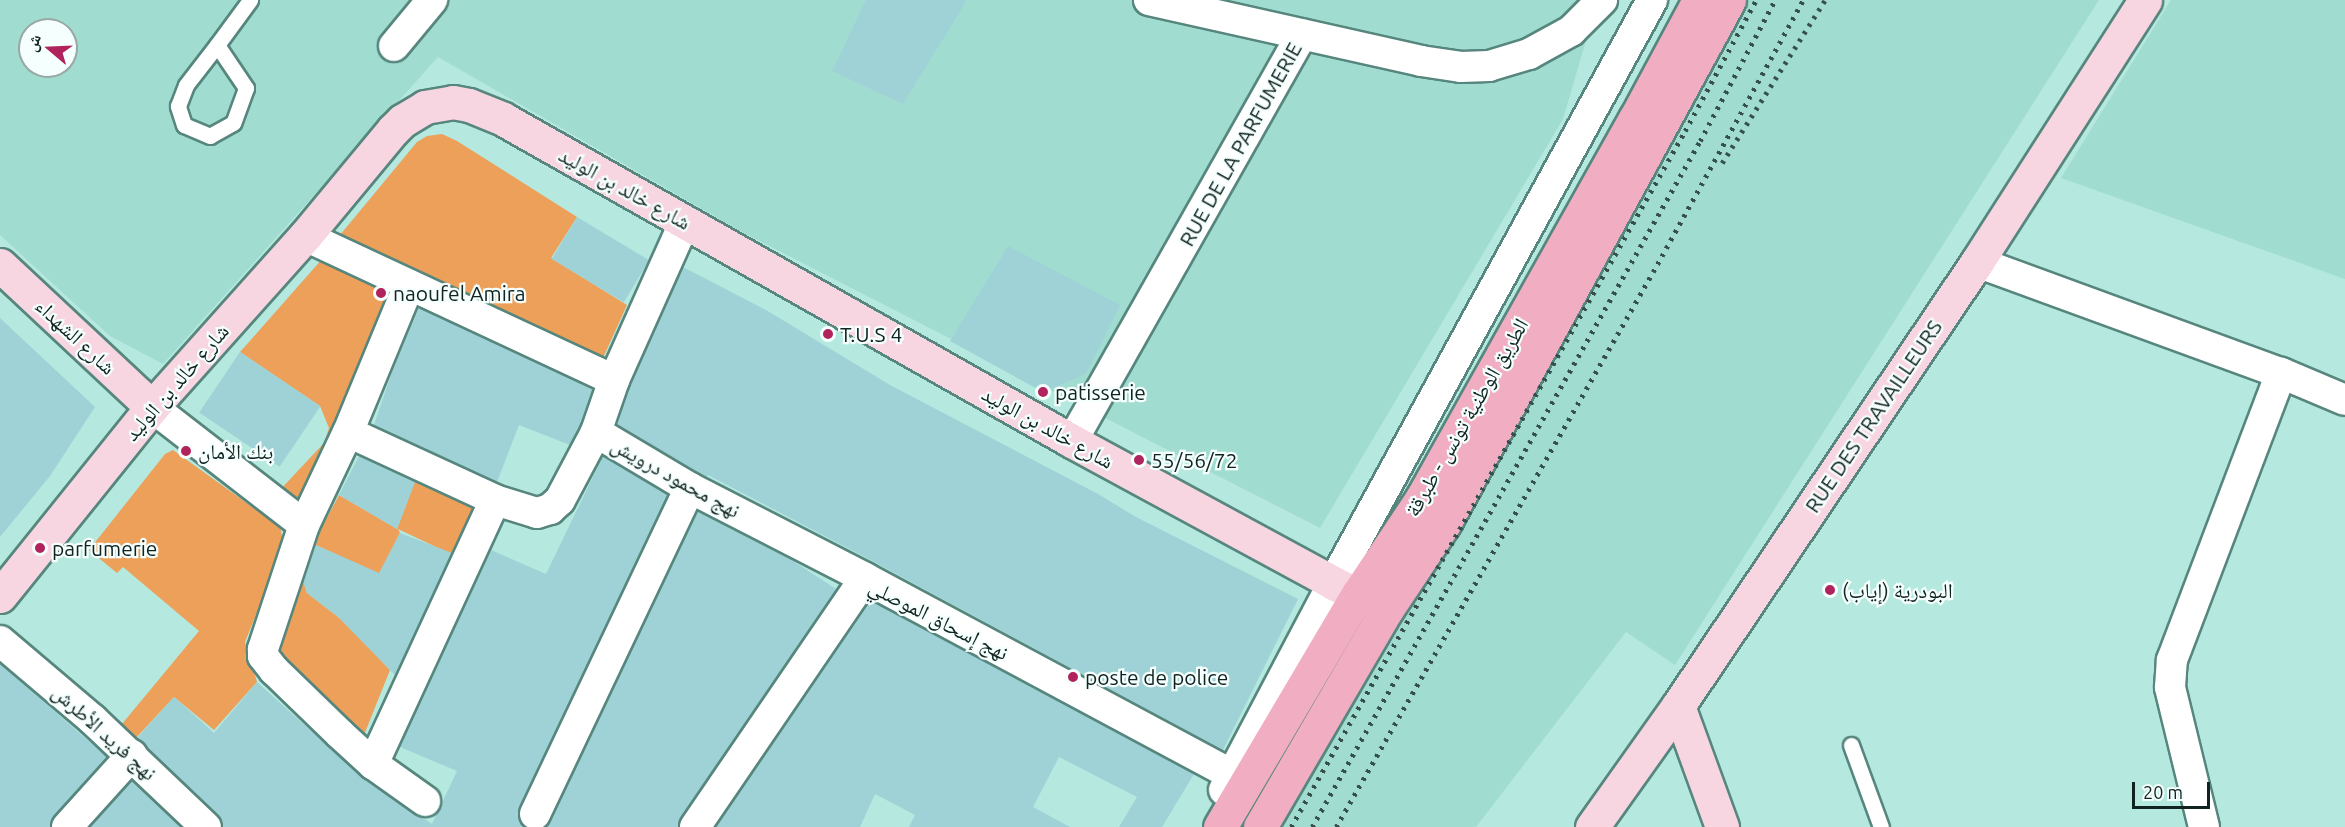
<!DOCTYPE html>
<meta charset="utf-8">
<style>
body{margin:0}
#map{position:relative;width:2345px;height:827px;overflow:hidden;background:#b5e8de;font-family:Ubuntu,"Noto Naskh Arabic",sans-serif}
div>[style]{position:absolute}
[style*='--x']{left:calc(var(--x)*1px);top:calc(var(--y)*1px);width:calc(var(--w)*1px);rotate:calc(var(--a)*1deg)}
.built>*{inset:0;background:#a1dcd1}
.green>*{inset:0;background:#eca059}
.building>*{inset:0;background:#9fd2d6;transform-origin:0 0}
.roads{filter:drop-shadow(2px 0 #56867d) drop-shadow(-2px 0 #56867d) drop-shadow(0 2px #56867d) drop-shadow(0 -2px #56867d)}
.lane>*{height:15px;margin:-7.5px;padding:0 7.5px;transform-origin:7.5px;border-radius:7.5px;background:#fff}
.street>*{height:30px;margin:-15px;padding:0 15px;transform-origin:15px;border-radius:15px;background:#fff}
.secondary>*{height:33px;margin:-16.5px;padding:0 16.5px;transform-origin:16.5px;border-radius:16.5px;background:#f8d6e1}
.primary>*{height:33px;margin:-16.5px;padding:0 16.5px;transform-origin:16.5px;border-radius:16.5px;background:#f1aec2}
.rail>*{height:4.5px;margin-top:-2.25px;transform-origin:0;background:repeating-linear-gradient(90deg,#35504b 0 3px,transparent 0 9px)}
.dots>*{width:16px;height:16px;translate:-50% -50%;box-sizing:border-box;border:3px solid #f5fffd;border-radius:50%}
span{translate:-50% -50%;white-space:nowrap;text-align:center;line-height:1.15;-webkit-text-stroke:4.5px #f5fffd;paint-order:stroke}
.street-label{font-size:21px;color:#102320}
.poi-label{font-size:21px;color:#102320}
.left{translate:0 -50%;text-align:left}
.north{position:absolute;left:18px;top:18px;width:60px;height:60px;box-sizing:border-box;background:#f5fffd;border:2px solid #99a7a5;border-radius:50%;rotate:289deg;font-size:16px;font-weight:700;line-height:24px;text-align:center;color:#102320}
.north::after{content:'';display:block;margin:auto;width:21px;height:27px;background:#b0235d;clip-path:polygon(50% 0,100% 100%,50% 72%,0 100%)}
.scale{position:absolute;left:2132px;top:782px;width:78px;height:27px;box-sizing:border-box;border:3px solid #102320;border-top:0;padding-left:8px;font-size:18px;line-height:21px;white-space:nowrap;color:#102320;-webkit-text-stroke:4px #f5fffd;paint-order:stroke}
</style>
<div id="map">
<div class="built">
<i style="clip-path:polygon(evenodd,0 0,1598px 0,1563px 119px,1320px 528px,742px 232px,438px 57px,163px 364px,110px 336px,0 235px,0 0,30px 30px,66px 30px,66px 66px,30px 66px,30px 30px)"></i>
<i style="clip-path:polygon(1740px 0,2099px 0,1675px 665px,1626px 632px,1476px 827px,1281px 827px)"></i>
<i style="clip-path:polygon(2171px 0,2345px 0,2345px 279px,2061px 178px)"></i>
</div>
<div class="green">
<i style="clip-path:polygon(442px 134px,457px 141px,577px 217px,551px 258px,627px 305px,598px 369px,335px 241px,417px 142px,427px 136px)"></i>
<i style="clip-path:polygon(323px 258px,398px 294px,301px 505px,279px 491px,324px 443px,329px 428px,320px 406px,240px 352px)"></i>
<i style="clip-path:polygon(173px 450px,280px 527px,284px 545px,245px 642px,257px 682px,214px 730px,174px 697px,135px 739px,122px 724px,199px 631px,123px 567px,117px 573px,89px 550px,165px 454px)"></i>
<i style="clip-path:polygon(418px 473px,475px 507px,457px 557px,398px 529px,400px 533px,376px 580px,359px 573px,360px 565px,313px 544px,339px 495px,397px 529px)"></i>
<i style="clip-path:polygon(303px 580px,307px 593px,342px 620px,390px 670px,362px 740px,271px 648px)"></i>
</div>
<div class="building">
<i style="clip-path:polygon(866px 0,967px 0,903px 104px,832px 71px)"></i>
<i style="left:577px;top:217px;width:84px;height:49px;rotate:31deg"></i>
<i style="clip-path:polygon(1008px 246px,1120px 305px,1086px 374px,1043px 392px,950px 341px)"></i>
<i style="clip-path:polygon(683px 267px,766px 310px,890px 385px,1098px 494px,1136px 517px,1298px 599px,1223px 750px,861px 555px,708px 475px,707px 477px,698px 473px,617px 424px,630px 386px)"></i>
<i style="clip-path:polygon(419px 308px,593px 389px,580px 425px,570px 445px,519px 425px,497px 482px,374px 425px,392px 372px)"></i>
<i style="clip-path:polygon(0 318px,95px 407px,50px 476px,0 537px)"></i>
<i style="left:240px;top:352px;width:97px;height:73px;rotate:34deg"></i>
<i style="clip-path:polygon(359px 456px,415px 482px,397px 529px,339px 495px)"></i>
<i style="clip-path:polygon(603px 456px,668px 495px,519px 807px,518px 816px,524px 827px,223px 827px,218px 814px,137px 738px,174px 697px,214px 733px,257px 682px,362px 777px,432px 824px,457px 771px,400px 747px,491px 550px,546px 574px)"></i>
<i style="clip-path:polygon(698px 511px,790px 559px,836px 589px,681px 817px,678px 827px,546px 827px)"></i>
<i style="clip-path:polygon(400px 533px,452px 553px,395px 675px,338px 617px,307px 593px,303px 582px,316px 545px,379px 573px)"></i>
<i style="clip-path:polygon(871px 601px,1194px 774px,1162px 827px,1119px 827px,1137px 797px,1059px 757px,1033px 807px,1070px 827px,909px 827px,915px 815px,875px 794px,860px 827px,716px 827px)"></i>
<i style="clip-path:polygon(0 664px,107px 757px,54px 815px,50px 827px,0 827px)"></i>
<i style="clip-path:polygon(132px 781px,181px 827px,90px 827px)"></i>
</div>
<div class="roads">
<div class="lane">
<i style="--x:217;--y:45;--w:52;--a:56"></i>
<i style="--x:246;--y:88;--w:37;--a:110"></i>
<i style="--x:233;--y:123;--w:26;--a:151"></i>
<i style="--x:210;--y:136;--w:28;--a:-157"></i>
<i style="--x:184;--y:125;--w:20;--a:-108"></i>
<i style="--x:178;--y:106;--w:22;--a:-69"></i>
<i style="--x:186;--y:85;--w:51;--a:-52.2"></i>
<i style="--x:217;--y:45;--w:56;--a:-53.7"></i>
<i style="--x:1851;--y:745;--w:87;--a:69.9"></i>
</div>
<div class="street">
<i style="--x:1149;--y:0;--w:279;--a:12.6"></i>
<i style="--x:1421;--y:61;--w:40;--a:8.5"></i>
<i style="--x:1461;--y:67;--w:28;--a:-2"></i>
<i style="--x:1489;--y:66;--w:42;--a:-16.7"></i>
<i style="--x:1529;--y:54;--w:48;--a:-28.7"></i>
<i style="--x:1571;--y:31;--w:44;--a:-45"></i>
<i style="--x:394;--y:46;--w:60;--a:-50.4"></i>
<i style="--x:305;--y:236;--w:341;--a:25"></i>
<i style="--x:1977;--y:262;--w:324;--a:20.1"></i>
<i style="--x:2281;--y:373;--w:69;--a:22.9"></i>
<i style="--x:409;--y:285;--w:159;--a:112.5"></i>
<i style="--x:348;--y:432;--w:103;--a:115.3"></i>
<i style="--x:304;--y:525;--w:131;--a:108.3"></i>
<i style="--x:263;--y:649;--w:7;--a:90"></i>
<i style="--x:263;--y:656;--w:18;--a:52"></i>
<i style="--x:274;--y:670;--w:92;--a:44.1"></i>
<i style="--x:340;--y:734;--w:45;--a:42.3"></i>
<i style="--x:373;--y:764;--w:64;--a:35.4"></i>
<i style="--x:152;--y:407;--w:192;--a:37.8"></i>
<i style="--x:348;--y:432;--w:162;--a:24.8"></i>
<i style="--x:495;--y:500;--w:291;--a:114.8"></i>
<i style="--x:596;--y:432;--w:109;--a:30.8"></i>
<i style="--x:690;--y:488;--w:197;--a:27.2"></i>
<i style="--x:1072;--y:441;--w:467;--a:-60.5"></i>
<i style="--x:495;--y:500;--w:44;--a:17.2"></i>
<i style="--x:537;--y:513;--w:14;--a:-17"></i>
<i style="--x:550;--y:509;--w:13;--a:-42"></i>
<i style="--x:560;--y:500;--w:77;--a:-62.1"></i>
<i style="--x:596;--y:432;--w:55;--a:-70.9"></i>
<i style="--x:614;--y:380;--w:174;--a:-65.9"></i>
<i style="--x:0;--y:641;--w:121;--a:40.3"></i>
<i style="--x:92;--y:719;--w:157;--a:43.5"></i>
<i style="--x:1224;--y:790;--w:234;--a:-62.2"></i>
<i style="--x:1333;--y:583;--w:665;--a:-61.31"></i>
<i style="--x:535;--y:814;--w:361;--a:-64.6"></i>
<i style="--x:67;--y:827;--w:97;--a:-47.9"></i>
<i style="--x:695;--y:827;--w:301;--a:-55.7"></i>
<i style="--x:865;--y:578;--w:432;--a:28.2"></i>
<i style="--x:2204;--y:827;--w:144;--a:-103.7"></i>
<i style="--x:2170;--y:687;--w:27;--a:-86"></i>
<i style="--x:2172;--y:660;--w:307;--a:-69.2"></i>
</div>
<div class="secondary">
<i style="--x:0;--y:265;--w:208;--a:43.1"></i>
<i style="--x:0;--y:596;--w:243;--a:-51.2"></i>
<i style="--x:152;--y:407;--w:229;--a:-48.2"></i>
<i style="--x:305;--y:236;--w:138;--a:-50.3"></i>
<i style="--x:393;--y:130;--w:13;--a:-45"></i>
<i style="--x:402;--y:121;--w:27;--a:-31"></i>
<i style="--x:425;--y:107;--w:28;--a:-10"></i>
<i style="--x:453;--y:102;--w:16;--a:11"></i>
<i style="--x:469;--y:105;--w:37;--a:22"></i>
<i style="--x:503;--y:119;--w:654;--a:29.51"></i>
<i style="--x:1072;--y:441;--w:297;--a:28.5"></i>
<i style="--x:1333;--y:583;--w:56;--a:25.2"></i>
<i style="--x:1678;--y:706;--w:129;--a:70"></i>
<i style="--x:1592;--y:827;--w:148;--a:-54.6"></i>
<i style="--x:1678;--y:706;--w:535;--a:-56.04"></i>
<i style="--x:1977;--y:262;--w:311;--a:-57.3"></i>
</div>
<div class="primary">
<i style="--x:1220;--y:827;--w:271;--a:-59.4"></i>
<i style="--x:1358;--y:594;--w:115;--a:-56.3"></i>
<i style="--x:1422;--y:498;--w:435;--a:-60.7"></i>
<i style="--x:1635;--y:119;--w:135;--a:-61.7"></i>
<i style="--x:1260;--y:827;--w:252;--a:-59.8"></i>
<i style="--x:1387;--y:609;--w:105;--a:-56.3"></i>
<i style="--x:1445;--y:522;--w:594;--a:-61.45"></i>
</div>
</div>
<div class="rail">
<i style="--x:1722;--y:163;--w:193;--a:-57.7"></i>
<i style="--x:1291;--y:827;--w:800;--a:-60.49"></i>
<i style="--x:1685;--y:131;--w:149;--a:-61.5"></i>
<i style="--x:1312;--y:827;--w:788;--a:-60.51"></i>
<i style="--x:1700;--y:141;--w:160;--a:-62"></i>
<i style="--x:1336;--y:827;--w:639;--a:-60.27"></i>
<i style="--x:1653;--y:272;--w:311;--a:-61.1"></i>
</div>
<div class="dots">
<i style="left:381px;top:293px;background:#b0235d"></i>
<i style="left:828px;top:334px;background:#b0235d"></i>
<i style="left:1043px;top:392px;background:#b0235d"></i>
<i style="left:186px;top:451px;background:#b0235d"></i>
<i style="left:1139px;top:460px;background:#b0235d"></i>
<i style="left:40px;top:548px;background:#b0235d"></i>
<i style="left:1830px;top:590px;background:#b0235d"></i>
<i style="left:1073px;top:677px;background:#b0235d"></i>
</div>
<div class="street-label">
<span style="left:1240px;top:144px;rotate:-61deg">RUE DE LA PARFUMERIE</span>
<span style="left:625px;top:188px;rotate:29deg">شارع خالد بن الوليد</span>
<span style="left:76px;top:336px;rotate:43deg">شارع الشهداء</span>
<span style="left:176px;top:382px;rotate:-49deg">شارع خالد بن الوليد</span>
<span style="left:1873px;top:416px;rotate:-56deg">RUE DES TRAVAILLEURS</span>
<span style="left:1466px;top:417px;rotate:-60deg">الطريق الوطنية تونس - طبرقة</span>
<span style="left:1048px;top:427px;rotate:29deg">شارع خالد بن الوليد</span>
<span style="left:676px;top:477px;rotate:29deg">نهج محمود درويش</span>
<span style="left:939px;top:619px;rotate:27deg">نهج إسحاق الموصلي</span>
<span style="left:105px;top:732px;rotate:42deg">نهج فريد الأطرش</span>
</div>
<div class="poi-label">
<span class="left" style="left:393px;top:293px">naoufel Amira</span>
<span class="left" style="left:840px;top:334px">T.U.S 4</span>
<span class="left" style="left:1055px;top:392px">patisserie</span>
<span class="left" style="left:198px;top:451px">بنك الأمان</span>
<span class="left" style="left:1151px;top:460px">55/56/72</span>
<span class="left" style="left:52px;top:548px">parfumerie</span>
<span class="left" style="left:1842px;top:590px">البودرية (إياب)</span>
<span class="left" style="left:1085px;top:677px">poste de police</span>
</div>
<div class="north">ش</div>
<div class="scale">20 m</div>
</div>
